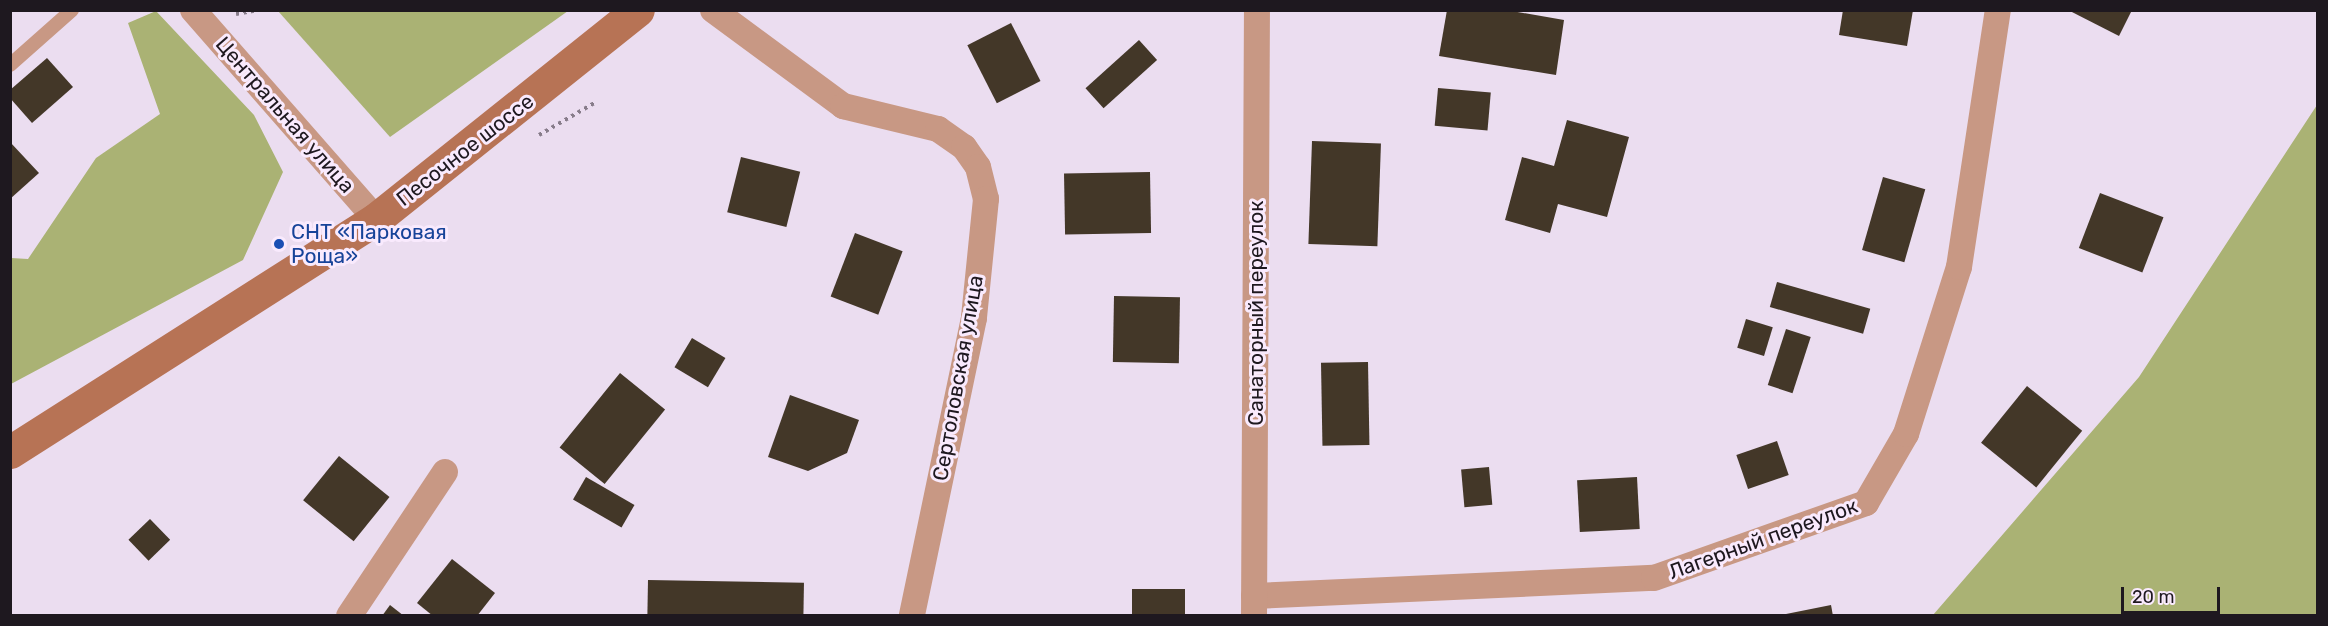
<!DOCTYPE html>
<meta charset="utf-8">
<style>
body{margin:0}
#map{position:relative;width:2328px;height:626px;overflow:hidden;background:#ebddf0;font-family:Rubik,sans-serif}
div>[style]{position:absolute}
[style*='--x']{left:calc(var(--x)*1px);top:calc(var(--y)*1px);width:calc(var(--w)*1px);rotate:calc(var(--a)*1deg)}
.forest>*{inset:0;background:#aab274}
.building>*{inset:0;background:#433728;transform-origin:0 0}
.path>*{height:4px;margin-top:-2px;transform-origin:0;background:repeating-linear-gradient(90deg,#877c8a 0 3px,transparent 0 7.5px)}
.service>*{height:14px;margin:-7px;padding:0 7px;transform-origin:7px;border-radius:7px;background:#c89884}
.minor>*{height:26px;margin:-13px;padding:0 13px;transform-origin:13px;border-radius:13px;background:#c89884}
.secondary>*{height:33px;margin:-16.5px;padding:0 16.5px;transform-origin:16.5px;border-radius:16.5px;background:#b77355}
.dots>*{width:16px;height:16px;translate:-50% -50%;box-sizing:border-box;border:3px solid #f9eafd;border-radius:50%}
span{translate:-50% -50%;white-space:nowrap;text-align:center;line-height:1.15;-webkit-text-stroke:6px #f9eafd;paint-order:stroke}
.street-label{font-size:21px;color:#1e181f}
.transit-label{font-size:21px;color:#164399}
.left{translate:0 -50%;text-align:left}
.frame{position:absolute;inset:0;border:12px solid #1e181f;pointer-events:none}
.scale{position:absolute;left:2121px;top:587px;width:99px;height:27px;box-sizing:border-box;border:3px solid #1e181f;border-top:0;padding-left:8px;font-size:18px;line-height:21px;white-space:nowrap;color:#1e181f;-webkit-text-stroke:4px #f9eafd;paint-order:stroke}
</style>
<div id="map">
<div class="forest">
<i style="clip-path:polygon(156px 11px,254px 115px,283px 172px,243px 260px,11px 384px,11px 258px,28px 259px,96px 158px,160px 114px,128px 23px)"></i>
<i style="clip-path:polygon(278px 11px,568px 11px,390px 137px)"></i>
<i style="clip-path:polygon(2317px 105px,2317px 615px,1933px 615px,2139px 377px)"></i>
</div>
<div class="building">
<i style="clip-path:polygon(1447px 10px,1506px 10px,1564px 20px,1556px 75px,1439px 56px)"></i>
<i style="clip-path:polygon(1843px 10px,1913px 10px,1907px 46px,1839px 35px)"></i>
<i style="clip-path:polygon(2068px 10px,2132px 10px,2119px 36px)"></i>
<i style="left:1011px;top:23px;width:65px;height:49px;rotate:63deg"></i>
<i style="left:1139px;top:40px;width:27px;height:72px;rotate:48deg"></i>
<i style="clip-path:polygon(47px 58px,73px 87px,32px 123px,10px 98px,10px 90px)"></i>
<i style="left:1438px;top:88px;width:53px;height:38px;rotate:5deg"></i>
<i style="clip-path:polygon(1567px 120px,1629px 137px,1607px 217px,1558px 204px,1550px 233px,1505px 220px,1522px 157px,1554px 166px)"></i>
<i style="left:1312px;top:141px;width:69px;height:103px;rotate:2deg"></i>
<i style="clip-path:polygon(10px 142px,39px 173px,10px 199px)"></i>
<i style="left:741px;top:157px;width:61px;height:57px;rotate:14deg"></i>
<i style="left:1150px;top:172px;width:61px;height:86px;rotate:89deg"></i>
<i style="left:1883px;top:177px;width:44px;height:76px;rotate:16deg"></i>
<i style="left:2100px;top:193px;width:68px;height:59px;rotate:21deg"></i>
<i style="left:855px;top:233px;width:51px;height:68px;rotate:21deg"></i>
<i style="left:1777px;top:282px;width:97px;height:26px;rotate:16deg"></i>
<i style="left:1114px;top:296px;width:66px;height:66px;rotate:1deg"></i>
<i style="left:1746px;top:319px;width:28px;height:30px;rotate:17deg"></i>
<i style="left:1786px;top:329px;width:26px;height:59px;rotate:18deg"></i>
<i style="left:692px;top:338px;width:39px;height:34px;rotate:31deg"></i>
<i style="left:1368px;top:362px;width:83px;height:47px;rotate:89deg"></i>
<i style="left:620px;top:373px;width:58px;height:96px;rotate:39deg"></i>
<i style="left:2027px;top:386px;width:71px;height:73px;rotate:39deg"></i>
<i style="clip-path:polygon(790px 395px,859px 420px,847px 453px,808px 471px,768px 457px)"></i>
<i style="left:1777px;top:441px;width:36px;height:43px;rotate:71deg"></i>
<i style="left:339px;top:456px;width:65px;height:57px;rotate:39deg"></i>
<i style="left:1489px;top:467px;width:38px;height:28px;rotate:85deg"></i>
<i style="left:586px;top:477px;width:56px;height:26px;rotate:30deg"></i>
<i style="left:1637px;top:477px;width:52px;height:60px;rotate:87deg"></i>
<i style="left:150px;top:519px;width:29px;height:30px;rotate:46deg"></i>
<i style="clip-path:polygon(452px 559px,495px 593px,477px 616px,433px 616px,417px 603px)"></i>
<i style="left:648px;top:580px;width:156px;height:36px;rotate:1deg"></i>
<i style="left:1132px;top:589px;width:53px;height:27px"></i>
<i style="clip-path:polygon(390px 605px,404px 616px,382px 616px)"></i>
<i style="clip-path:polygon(1831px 605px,1833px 616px,1786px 616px,1786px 614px)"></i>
</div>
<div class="path">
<i style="--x:236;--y:14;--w:23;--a:-10"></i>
<i style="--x:539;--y:135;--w:66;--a:-30.1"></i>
</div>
<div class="service">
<i style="--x:10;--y:65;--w:83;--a:-41.6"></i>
</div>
<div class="minor">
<i style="--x:193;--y:10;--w:278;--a:48.8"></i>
<i style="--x:713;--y:10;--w:162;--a:36.4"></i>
<i style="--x:843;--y:106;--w:98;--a:13.6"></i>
<i style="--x:938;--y:129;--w:32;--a:35"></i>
<i style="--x:964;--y:147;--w:24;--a:55"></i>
<i style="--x:978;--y:167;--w:33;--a:76"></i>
<i style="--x:986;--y:199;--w:120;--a:95.8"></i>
<i style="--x:974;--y:318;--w:304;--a:101.8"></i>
<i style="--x:1254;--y:596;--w:400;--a:-2.6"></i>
<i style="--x:1654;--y:578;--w:225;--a:-19.5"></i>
<i style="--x:1866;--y:503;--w:80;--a:-59.9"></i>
<i style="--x:1906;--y:434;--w:175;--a:-72.4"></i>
<i style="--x:1959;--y:267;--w:260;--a:-81.4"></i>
<i style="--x:349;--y:616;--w:173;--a:-56.3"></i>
<i style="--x:1254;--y:616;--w:606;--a:-89.72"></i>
</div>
<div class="secondary">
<i style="--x:10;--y:452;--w:434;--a:-32.5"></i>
<i style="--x:376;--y:219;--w:335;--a:-38.6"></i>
</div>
<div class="dots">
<i style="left:279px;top:244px;background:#1a4fb4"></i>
</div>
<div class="street-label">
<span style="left:285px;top:115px;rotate:49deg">Центральная улица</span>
<span style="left:465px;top:150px;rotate:-38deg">Песочное шоссе</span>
<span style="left:1256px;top:313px;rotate:-90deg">Санаторный переулок</span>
<span style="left:958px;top:378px;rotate:-80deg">Сертоловская улица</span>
<span style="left:1763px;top:539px;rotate:-20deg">Лагерный переулок</span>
</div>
<div class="transit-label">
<span class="left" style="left:291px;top:244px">СНТ «Парковая<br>Роща»</span>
</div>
<div class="frame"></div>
<div class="scale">20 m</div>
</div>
